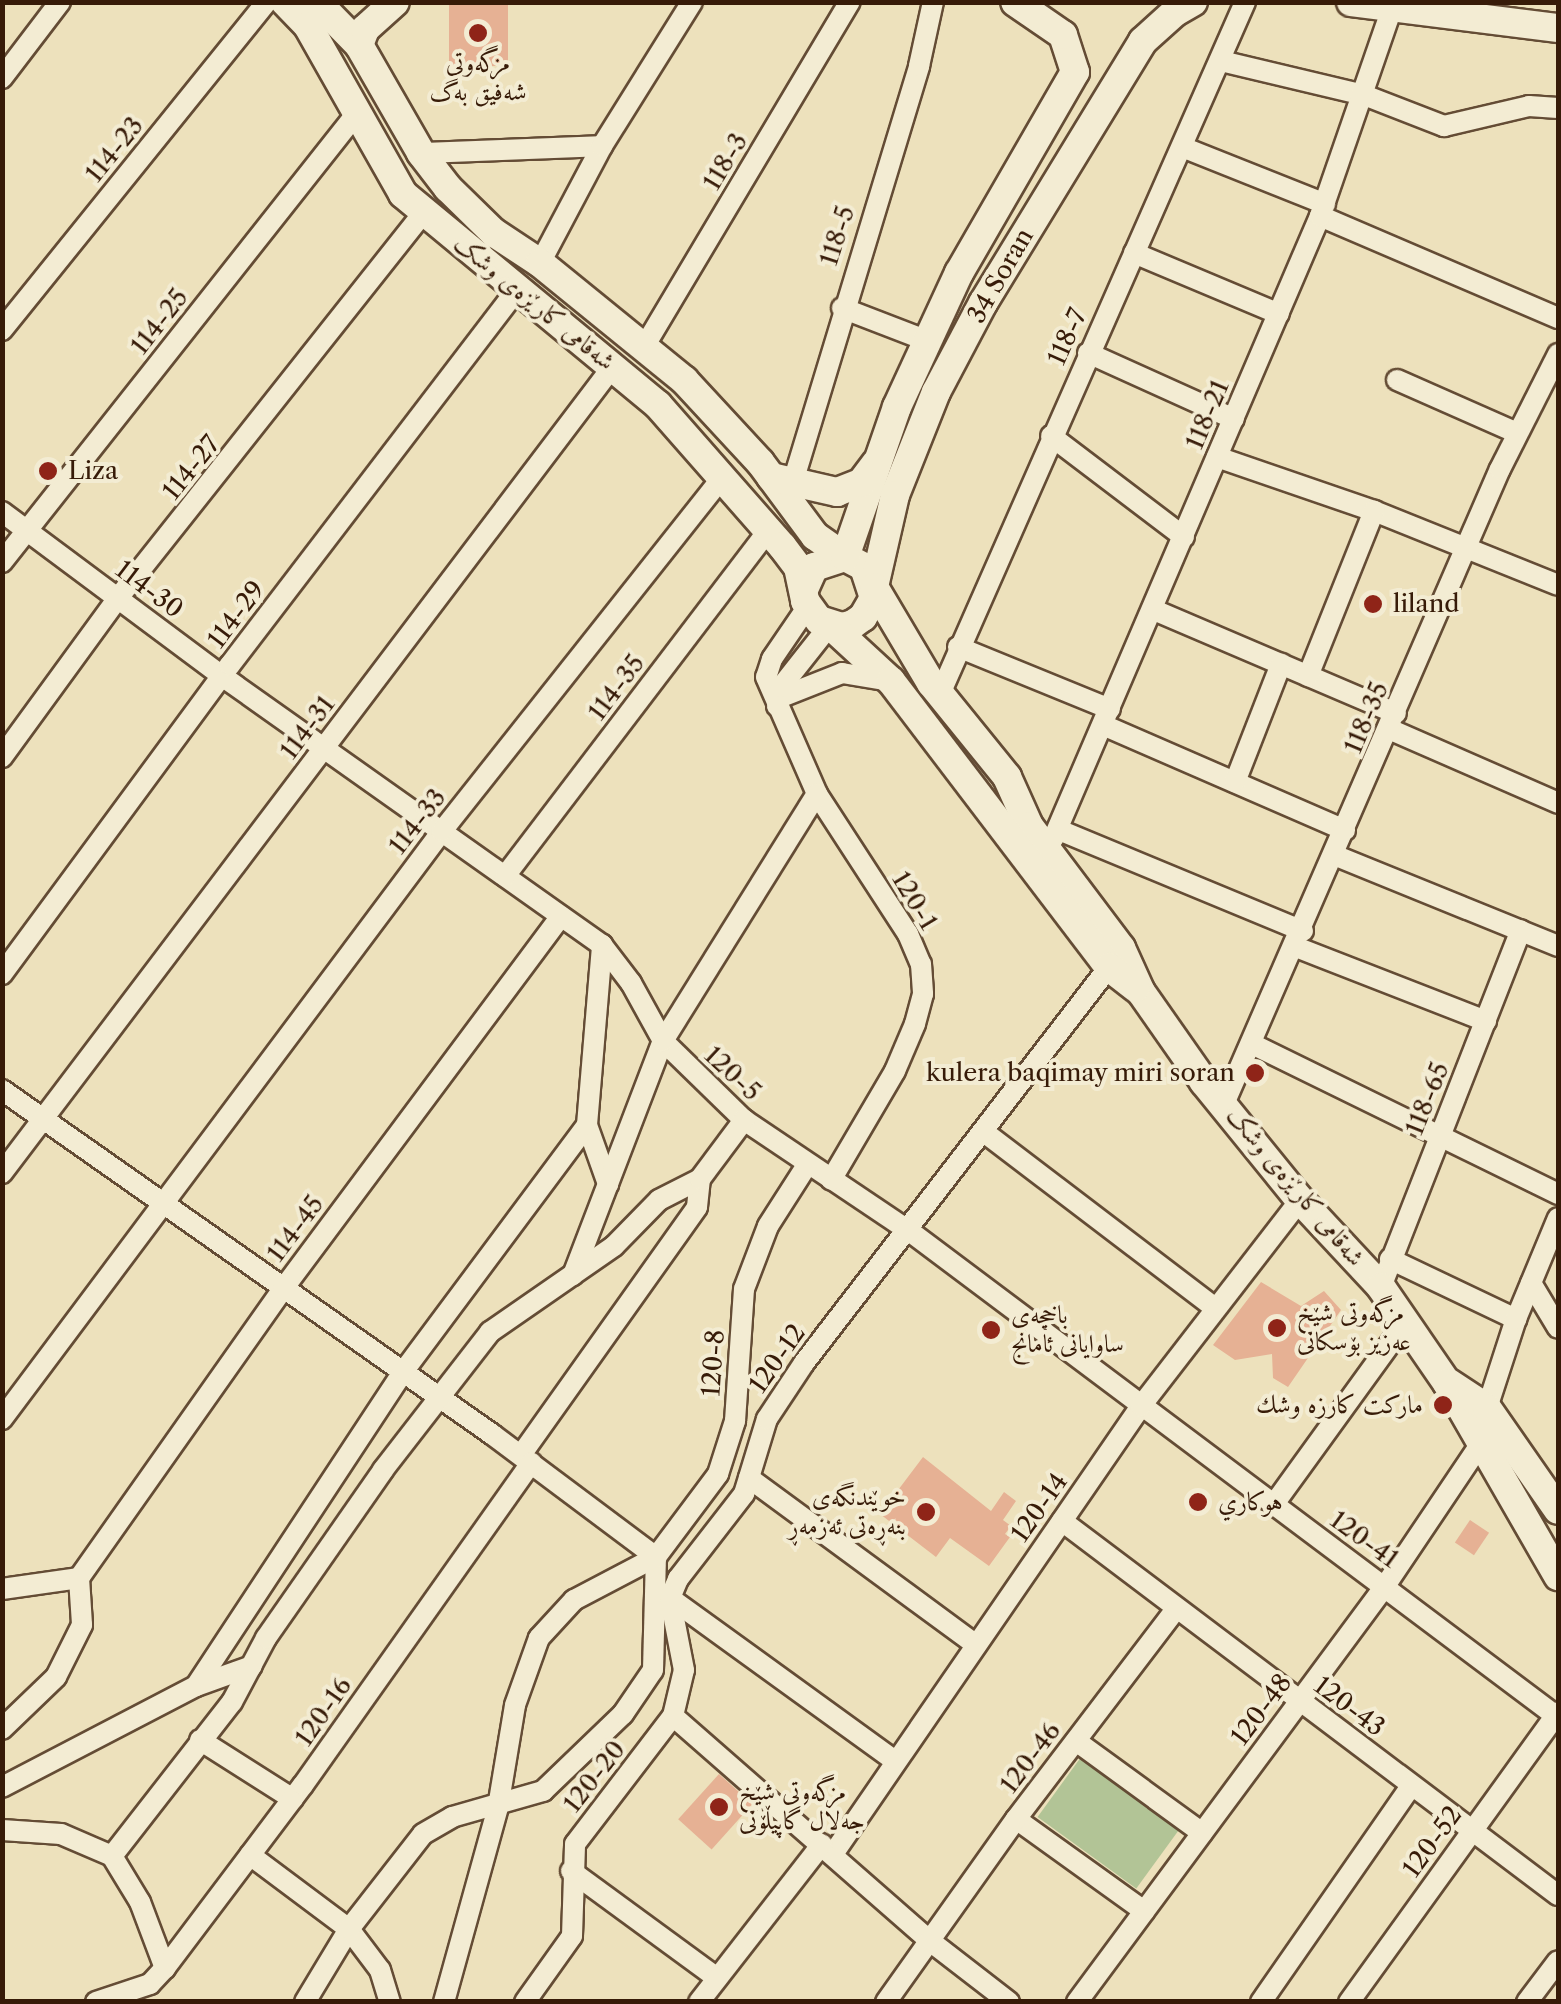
<!DOCTYPE html>
<meta charset="utf-8">
<style>
body{margin:0}
#map{position:relative;width:1561px;height:2004px;overflow:hidden;background:#ede1bc;font-family:"Libre Caslon Text",Amiri,serif}
div>[style]{position:absolute}
[style*='--x']{left:calc(var(--x)*1px);top:calc(var(--y)*1px);width:calc(var(--w)*1px);rotate:calc(var(--a)*1deg)}
.green>*{inset:0;background:#b2c496;transform-origin:0 0}
.building>*{inset:0;background:#e6b194;transform-origin:0 0}
.roads{filter:drop-shadow(2px 0 #644c35) drop-shadow(-2px 0 #644c35) drop-shadow(0 2px #644c35) drop-shadow(0 -2px #644c35)}
.street>*{height:20px;margin:-10px;padding:0 10px;transform-origin:10px;border-radius:10px;background:#f3ecd3}
.secondary>*{height:28px;margin:-14px;padding:0 14px;transform-origin:14px;border-radius:14px;background:#f3ecd3}
.dots>*{width:28px;height:28px;translate:-50% -50%;box-sizing:border-box;border:5px solid #f3ecd3;border-radius:50%}
span{translate:-50% -50%;white-space:nowrap;text-align:center;line-height:1.15;-webkit-text-stroke:8px #f3ecd3;paint-order:stroke}
.poi-label{font-size:25px;color:#371b08}
.left{translate:0 -50%;text-align:left}
.right{translate:-100% -50%;text-align:right}
.street-label{font-size:25px;color:#371b08}
.frame{position:absolute;inset:0;border:5px solid #371b08;pointer-events:none}
</style>
<div id="map">
<div class="green">
<i style="left:1084px;top:1753px;width:122px;height:79px;rotate:36deg"></i>
</div>
<div class="building">
<i style="left:449px;top:2px;width:59px;height:64px"></i>
<i style="clip-path:polygon(1261px 1282px,1301px 1306px,1324px 1291px,1341px 1310px,1288px 1387px,1273px 1378px,1272px 1354px,1235px 1360px,1213px 1345px)"></i>
<i style="clip-path:polygon(923px 1457px,991px 1511px,1004px 1492px,1016px 1501px,1003px 1520px,1011px 1526px,1005px 1534px,1010px 1537px,989px 1566px,950px 1538px,936px 1557px,880px 1514px)"></i>
<i style="left:1470px;top:1520px;width:23px;height:27px;rotate:34deg"></i>
<i style="left:719px;top:1774px;width:45px;height:61px;rotate:42deg"></i>
</div>
<div class="roads">
<div class="street">
<i style="--x:1221;--y:61;--w:147;--a:13.4"></i>
<i style="--x:1364;--y:95;--w:86;--a:21.2"></i>
<i style="--x:1444;--y:126;--w:87;--a:-13.2"></i>
<i style="--x:1529;--y:106;--w:29;--a:4"></i>
<i style="--x:2;--y:78;--w:96;--a:-52.7"></i>
<i style="--x:1182;--y:147;--w:154;--a:21.7"></i>
<i style="--x:421;--y:153;--w:181;--a:-2.2"></i>
<i style="--x:1320;--y:216;--w:259;--a:23.2"></i>
<i style="--x:1134;--y:253;--w:157;--a:22.8"></i>
<i style="--x:540;--y:263;--w:132;--a:-62.1"></i>
<i style="--x:602;--y:146;--w:170;--a:-58"></i>
<i style="--x:842;--y:308;--w:92;--a:21"></i>
<i style="--x:2;--y:330;--w:422;--a:-51.1"></i>
<i style="--x:644;--y:347;--w:402;--a:-59.2"></i>
<i style="--x:1088;--y:353;--w:160;--a:24.3"></i>
<i style="--x:1397;--y:380;--w:131;--a:23.8"></i>
<i style="--x:1051;--y:436;--w:167;--a:37.2"></i>
<i style="--x:1217;--y:457;--w:166;--a:19"></i>
<i style="--x:1374;--y:511;--w:198;--a:21.9"></i>
<i style="--x:792;--y:485;--w:438;--a:-73.1"></i>
<i style="--x:919;--y:66;--w:66;--a:-77.7"></i>
<i style="--x:2;--y:512;--w:274;--a:36.7"></i>
<i style="--x:222;--y:676;--w:466;--a:35.3"></i>
<i style="--x:602;--y:945;--w:48;--a:52.7"></i>
<i style="--x:631;--y:983;--w:66;--a:61.1"></i>
<i style="--x:663;--y:1041;--w:113;--a:44.3"></i>
<i style="--x:744;--y:1120;--w:197;--a:33.9"></i>
<i style="--x:908;--y:1230;--w:810;--a:36.87"></i>
<i style="--x:2;--y:562;--w:572;--a:-51.67"></i>
<i style="--x:808;--y:606;--w:64;--a:124.2"></i>
<i style="--x:772;--y:659;--w:19;--a:108"></i>
<i style="--x:766;--y:677;--w:128;--a:66.4"></i>
<i style="--x:817;--y:794;--w:167;--a:57"></i>
<i style="--x:908;--y:934;--w:33;--a:67"></i>
<i style="--x:921;--y:964;--w:30;--a:86"></i>
<i style="--x:923;--y:994;--w:31;--a:105"></i>
<i style="--x:915;--y:1024;--w:51;--a:113.1"></i>
<i style="--x:895;--y:1071;--w:126;--a:120.4"></i>
<i style="--x:1154;--y:610;--w:263;--a:23.1"></i>
<i style="--x:958;--y:647;--w:164;--a:22.2"></i>
<i style="--x:1308;--y:676;--w:178;--a:-68.2"></i>
<i style="--x:940;--y:694;--w:756;--a:-66.21"></i>
<i style="--x:779;--y:698;--w:68;--a:-21.6"></i>
<i style="--x:842;--y:673;--w:50;--a:9.3"></i>
<i style="--x:777;--y:706;--w:19;--a:-78"></i>
<i style="--x:781;--y:687;--w:79;--a:-51.7"></i>
<i style="--x:1103;--y:725;--w:264;--a:23.5"></i>
<i style="--x:1389;--y:729;--w:184;--a:23.6"></i>
<i style="--x:2;--y:757;--w:197;--a:-53.9"></i>
<i style="--x:118;--y:598;--w:491;--a:-51.6"></i>
<i style="--x:1235;--y:782;--w:127;--a:-68.7"></i>
<i style="--x:1059;--y:830;--w:264;--a:22.5"></i>
<i style="--x:1053;--y:839;--w:678;--a:-66.8"></i>
<i style="--x:1320;--y:216;--w:223;--a:-70.9"></i>
<i style="--x:1334;--y:855;--w:242;--a:22.1"></i>
<i style="--x:505;--y:876;--w:436;--a:-52.7"></i>
<i style="--x:1296;--y:947;--w:204;--a:21.3"></i>
<i style="--x:2;--y:974;--w:384;--a:-53.6"></i>
<i style="--x:230;--y:665;--w:471;--a:-52.6"></i>
<i style="--x:1252;--y:1044;--w:341;--a:26.1"></i>
<i style="--x:2;--y:1090;--w:600;--a:35.09"></i>
<i style="--x:493;--y:1435;--w:204;--a:36.8"></i>
<i style="--x:1224;--y:1104;--w:692;--a:-66.51"></i>
<i style="--x:1500;--y:469;--w:129;--a:-63.2"></i>
<i style="--x:587;--y:1125;--w:63;--a:70.4"></i>
<i style="--x:984;--y:1132;--w:290;--a:37.3"></i>
<i style="--x:2;--y:1173;--w:1012;--a:-52.87"></i>
<i style="--x:1390;--y:1259;--w:140;--a:25.5"></i>
<i style="--x:573;--y:1275;--w:251;--a:-69"></i>
<i style="--x:663;--y:1041;--w:291;--a:-58.1"></i>
<i style="--x:1531;--y:1283;--w:52;--a:59"></i>
<i style="--x:1381;--y:1287;--w:383;--a:-68.6"></i>
<i style="--x:2;--y:1419;--w:734;--a:-53.19"></i>
<i style="--x:442;--y:831;--w:453;--a:-51.6"></i>
<i style="--x:521;--y:1455;--w:304;--a:-54.6"></i>
<i style="--x:697;--y:1207;--w:28;--a:-84"></i>
<i style="--x:749;--y:1478;--w:282;--a:36.3"></i>
<i style="--x:1274;--y:1504;--w:223;--a:-54.1"></i>
<i style="--x:1062;--y:1521;--w:621;--a:37.02"></i>
<i style="--x:79;--y:1578;--w:354;--a:-54.8"></i>
<i style="--x:283;--y:1289;--w:465;--a:-53.3"></i>
<i style="--x:2;--y:1589;--w:78;--a:-8.1"></i>
<i style="--x:79;--y:1578;--w:47;--a:86.3"></i>
<i style="--x:82;--y:1625;--w:58;--a:116.6"></i>
<i style="--x:56;--y:1677;--w:75;--a:136.1"></i>
<i style="--x:670;--y:1598;--w:278;--a:35.9"></i>
<i style="--x:196;--y:1686;--w:376;--a:-56.6"></i>
<i style="--x:403;--y:1372;--w:308;--a:-53.3"></i>
<i style="--x:587;--y:1125;--w:181;--a:-85.2"></i>
<i style="--x:673;--y:1716;--w:342;--a:41.2"></i>
<i style="--x:930;--y:1941;--w:100;--a:37.7"></i>
<i style="--x:200;--y:1740;--w:110;--a:32.4"></i>
<i style="--x:1076;--y:1741;--w:156;--a:36.1"></i>
<i style="--x:2;--y:1787;--w:219;--a:-27.5"></i>
<i style="--x:196;--y:1686;--w:59;--a:-19.7"></i>
<i style="--x:1016;--y:1819;--w:158;--a:35.7"></i>
<i style="--x:2;--y:1830;--w:59;--a:3.9"></i>
<i style="--x:61;--y:1834;--w:56;--a:23.3"></i>
<i style="--x:112;--y:1856;--w:54;--a:58.7"></i>
<i style="--x:140;--y:1902;--w:71;--a:69.3"></i>
<i style="--x:833;--y:1854;--w:544;--a:-55.49"></i>
<i style="--x:1141;--y:1406;--w:260;--a:-52.3"></i>
<i style="--x:250;--y:1855;--w:124;--a:36.8"></i>
<i style="--x:349;--y:1929;--w:51;--a:52.9"></i>
<i style="--x:380;--y:1970;--w:34;--a:73"></i>
<i style="--x:112;--y:1856;--w:195;--a:-52.1"></i>
<i style="--x:232;--y:1702;--w:72;--a:-62"></i>
<i style="--x:266;--y:1638;--w:205;--a:-55.1"></i>
<i style="--x:383;--y:1470;--w:175;--a:-52.2"></i>
<i style="--x:490;--y:1332;--w:151;--a:-34.7"></i>
<i style="--x:614;--y:1246;--w:64;--a:-45.6"></i>
<i style="--x:659;--y:1200;--w:46;--a:-27.1"></i>
<i style="--x:700;--y:1179;--w:74;--a:-53.3"></i>
<i style="--x:571;--y:1871;--w:181;--a:36.2"></i>
<i style="--x:96;--y:2002;--w:57;--a:-18.4"></i>
<i style="--x:150;--y:1984;--w:22;--a:-47"></i>
<i style="--x:165;--y:1968;--w:229;--a:-53"></i>
<i style="--x:303;--y:1785;--w:395;--a:-54.7"></i>
<i style="--x:305;--y:2002;--w:85;--a:-58.9"></i>
<i style="--x:349;--y:1929;--w:120;--a:-52.1"></i>
<i style="--x:423;--y:1834;--w:34;--a:-30"></i>
<i style="--x:452;--y:1817;--w:95;--a:-15.9"></i>
<i style="--x:543;--y:1791;--w:111;--a:-43.9"></i>
<i style="--x:623;--y:1714;--w:53;--a:-55.7"></i>
<i style="--x:653;--y:1670;--w:113;--a:-88.5"></i>
<i style="--x:444;--y:2002;--w:202;--a:-74.5"></i>
<i style="--x:498;--y:1807;--w:103;--a:-80.5"></i>
<i style="--x:515;--y:1705;--w:71;--a:-70.3"></i>
<i style="--x:539;--y:1638;--w:52;--a:-47.4"></i>
<i style="--x:574;--y:1600;--w:93;--a:-27.7"></i>
<i style="--x:656;--y:1557;--w:104;--a:-53.2"></i>
<i style="--x:718;--y:1474;--w:56;--a:-72.2"></i>
<i style="--x:735;--y:1421;--w:132;--a:-86.1"></i>
<i style="--x:744;--y:1289;--w:67;--a:-69.1"></i>
<i style="--x:768;--y:1226;--w:72;--a:-57.4"></i>
<i style="--x:525;--y:2002;--w:81;--a:-54.5"></i>
<i style="--x:572;--y:1936;--w:92;--a:-88.1"></i>
<i style="--x:575;--y:1844;--w:161;--a:-52.6"></i>
<i style="--x:673;--y:1716;--w:47;--a:-76.6"></i>
<i style="--x:684;--y:1670;--w:73;--a:-101"></i>
<i style="--x:670;--y:1598;--w:21;--a:-67"></i>
<i style="--x:678;--y:1579;--w:108;--a:-52.2"></i>
<i style="--x:744;--y:1494;--w:78;--a:-73"></i>
<i style="--x:767;--y:1419;--w:67;--a:-56.5"></i>
<i style="--x:804;--y:1363;--w:500;--a:-52.4"></i>
<i style="--x:699;--y:2002;--w:200;--a:-52.1"></i>
<i style="--x:886;--y:2002;--w:224;--a:-54.6"></i>
<i style="--x:1016;--y:1819;--w:265;--a:-52.7"></i>
<i style="--x:1077;--y:2002;--w:518;--a:-53.48"></i>
<i style="--x:1385;--y:1586;--w:172;--a:-56.1"></i>
<i style="--x:1481;--y:1443;--w:36;--a:-80"></i>
<i style="--x:1487;--y:1408;--w:94;--a:-72"></i>
<i style="--x:1516;--y:1319;--w:109;--a:-67.4"></i>
<i style="--x:1261;--y:2002;--w:263;--a:-55.2"></i>
<i style="--x:1349;--y:2002;--w:357;--a:-54.2"></i>
<i style="--x:1527;--y:2002;--w:51;--a:-52.9"></i>
</div>
<div class="secondary">
<i style="--x:285;--y:2;--w:33;--a:46"></i>
<i style="--x:308;--y:26;--w:193;--a:60.5"></i>
<i style="--x:403;--y:194;--w:331;--a:39.6"></i>
<i style="--x:658;--y:405;--w:188;--a:48.7"></i>
<i style="--x:782;--y:546;--w:26;--a:53"></i>
<i style="--x:798;--y:567;--w:35;--a:78"></i>
<i style="--x:805;--y:601;--w:24;--a:54"></i>
<i style="--x:819;--y:620;--w:24;--a:17"></i>
<i style="--x:842;--y:627;--w:11;--a:-15"></i>
<i style="--x:853;--y:624;--w:12;--a:-35"></i>
<i style="--x:863;--y:617;--w:22;--a:-60"></i>
<i style="--x:874;--y:598;--w:33;--a:-108"></i>
<i style="--x:864;--y:567;--w:21;--a:-152"></i>
<i style="--x:845;--y:557;--w:33;--a:162"></i>
<i style="--x:814;--y:567;--w:24;--a:114"></i>
<i style="--x:317;--y:2;--w:60;--a:45.7"></i>
<i style="--x:359;--y:45;--w:125;--a:60.1"></i>
<i style="--x:421;--y:153;--w:44;--a:52.4"></i>
<i style="--x:448;--y:188;--w:63;--a:44.4"></i>
<i style="--x:493;--y:232;--w:56;--a:33.4"></i>
<i style="--x:540;--y:263;--w:186;--a:39.1"></i>
<i style="--x:684;--y:380;--w:112;--a:47.2"></i>
<i style="--x:760;--y:462;--w:92;--a:53.4"></i>
<i style="--x:815;--y:536;--w:37;--a:35"></i>
<i style="--x:845;--y:557;--w:159;--a:-70.9"></i>
<i style="--x:897;--y:407;--w:148;--a:-65.2"></i>
<i style="--x:959;--y:273;--w:232;--a:-60"></i>
<i style="--x:1075;--y:72;--w:39;--a:-108"></i>
<i style="--x:1063;--y:35;--w:58;--a:-145.5"></i>
<i style="--x:1193;--y:2;--w:22;--a:150"></i>
<i style="--x:1174;--y:13;--w:42;--a:137.9"></i>
<i style="--x:1143;--y:41;--w:307;--a:121.4"></i>
<i style="--x:983;--y:303;--w:101;--a:117.8"></i>
<i style="--x:936;--y:392;--w:111;--a:111.7"></i>
<i style="--x:895;--y:495;--w:94;--a:102.9"></i>
<i style="--x:874;--y:587;--w:112;--a:59.3"></i>
<i style="--x:931;--y:683;--w:121;--a:51"></i>
<i style="--x:1007;--y:777;--w:54;--a:65.8"></i>
<i style="--x:1029;--y:826;--w:153;--a:53"></i>
<i style="--x:1121;--y:948;--w:48;--a:65.6"></i>
<i style="--x:1141;--y:992;--w:110;--a:55"></i>
<i style="--x:1204;--y:1082;--w:152;--a:50.9"></i>
<i style="--x:1300;--y:1200;--w:119;--a:47"></i>
<i style="--x:1381;--y:1287;--w:116;--a:55.5"></i>
<i style="--x:1447;--y:1383;--w:223;--a:60.1"></i>
<i style="--x:1351;--y:2;--w:209;--a:7.2"></i>
<i style="--x:359;--y:45;--w:17;--a:-69"></i>
<i style="--x:365;--y:29;--w:40;--a:-42"></i>
<i style="--x:771;--y:477;--w:68;--a:12.8"></i>
<i style="--x:837;--y:492;--w:26;--a:-21"></i>
<i style="--x:861;--y:483;--w:25;--a:-53"></i>
<i style="--x:830;--y:625;--w:83;--a:42.6"></i>
<i style="--x:891;--y:681;--w:360;--a:52.7"></i>
<i style="--x:1109;--y:967;--w:34;--a:38"></i>
<i style="--x:1449;--y:1383;--w:45;--a:33.3"></i>
<i style="--x:1487;--y:1408;--w:124;--a:55.2"></i>
</div>
</div>
<div class="dots">
<i style="left:478px;top:33px;background:#8f2418"></i>
<i style="left:48px;top:471px;background:#8f2418"></i>
<i style="left:1373px;top:604px;background:#8f2418"></i>
<i style="left:1255px;top:1073px;background:#8f2418"></i>
<i style="left:1277px;top:1328px;background:#8f2418"></i>
<i style="left:991px;top:1330px;background:#8f2418"></i>
<i style="left:1443px;top:1405px;background:#8f2418"></i>
<i style="left:1198px;top:1502px;background:#8f2418"></i>
<i style="left:926px;top:1512px;background:#8f2418"></i>
<i style="left:719px;top:1807px;background:#8f2418"></i>
</div>
<div class="poi-label">
<span style="left:478px;top:78px">مزگەوتی<br>شەفیق بەگ</span>
<span class="left" style="left:68px;top:471px">Liza</span>
<span class="left" style="left:1393px;top:604px">liland</span>
<span class="right" style="left:1235px;top:1073px">kulera baqimay miri soran</span>
<span class="left" style="left:1297px;top:1328px">مزگەوتی شێخ<br>عەزیز بۆسکانی</span>
<span class="left" style="left:1011px;top:1330px">باخچەی<br>ساوایانی ئامانج</span>
<span class="right" style="left:1423px;top:1405px">ماركت كارزه وشك</span>
<span class="right" style="left:906px;top:1512px">خوێندنگەی<br>بنەڕەتی ئەزمەڕ</span>
<span class="left" style="left:1218px;top:1502px">هوكاري</span>
<span class="left" style="left:739px;top:1807px">مزگەوتی شێخ<br>جەلال گاپیڵۆنی</span>
</div>
<div class="street-label">
<span style="left:115px;top:150px;rotate:-51deg">114-23</span>
<span style="left:726px;top:162px;rotate:-59deg">118-3</span>
<span style="left:838px;top:236px;rotate:-72deg">118-5</span>
<span style="left:1001px;top:276px;rotate:-60deg">34 Soran</span>
<span style="left:534px;top:303px;rotate:39deg">شەقامی کارێزەی وشک</span>
<span style="left:160px;top:322px;rotate:-52deg">114-25</span>
<span style="left:1068px;top:337px;rotate:-66deg">118-7</span>
<span style="left:1208px;top:415px;rotate:-67deg">118-21</span>
<span style="left:192px;top:468px;rotate:-51deg">114-27</span>
<span style="left:149px;top:590px;rotate:37deg">114-30</span>
<span style="left:237px;top:615px;rotate:-53deg">114-29</span>
<span style="left:617px;top:688px;rotate:-53deg">114-35</span>
<span style="left:1367px;top:718px;rotate:-67deg">118-35</span>
<span style="left:308px;top:728px;rotate:-53deg">114-31</span>
<span style="left:418px;top:822px;rotate:-52deg">114-33</span>
<span style="left:914px;top:901px;rotate:59deg">120-1</span>
<span style="left:732px;top:1074px;rotate:43deg">120-5</span>
<span style="left:1428px;top:1099px;rotate:-68deg">118-65</span>
<span style="left:1295px;top:1187px;rotate:50deg">شەقامی کارێزەی وشک</span>
<span style="left:296px;top:1229px;rotate:-53deg">114-45</span>
<span style="left:778px;top:1359px;rotate:-55deg">120-12</span>
<span style="left:714px;top:1363px;rotate:-86deg">120-8</span>
<span style="left:1040px;top:1508px;rotate:-55deg">120-14</span>
<span style="left:1364px;top:1540px;rotate:36deg">120-41</span>
<span style="left:1349px;top:1707px;rotate:37deg">120-43</span>
<span style="left:1262px;top:1710px;rotate:-53deg">120-48</span>
<span style="left:324px;top:1712px;rotate:-55deg">120-16</span>
<span style="left:1031px;top:1758px;rotate:-53deg">120-46</span>
<span style="left:595px;top:1777px;rotate:-52deg">120-20</span>
<span style="left:1433px;top:1842px;rotate:-54deg">120-52</span>
</div>
<div class="frame"></div>
</div>
